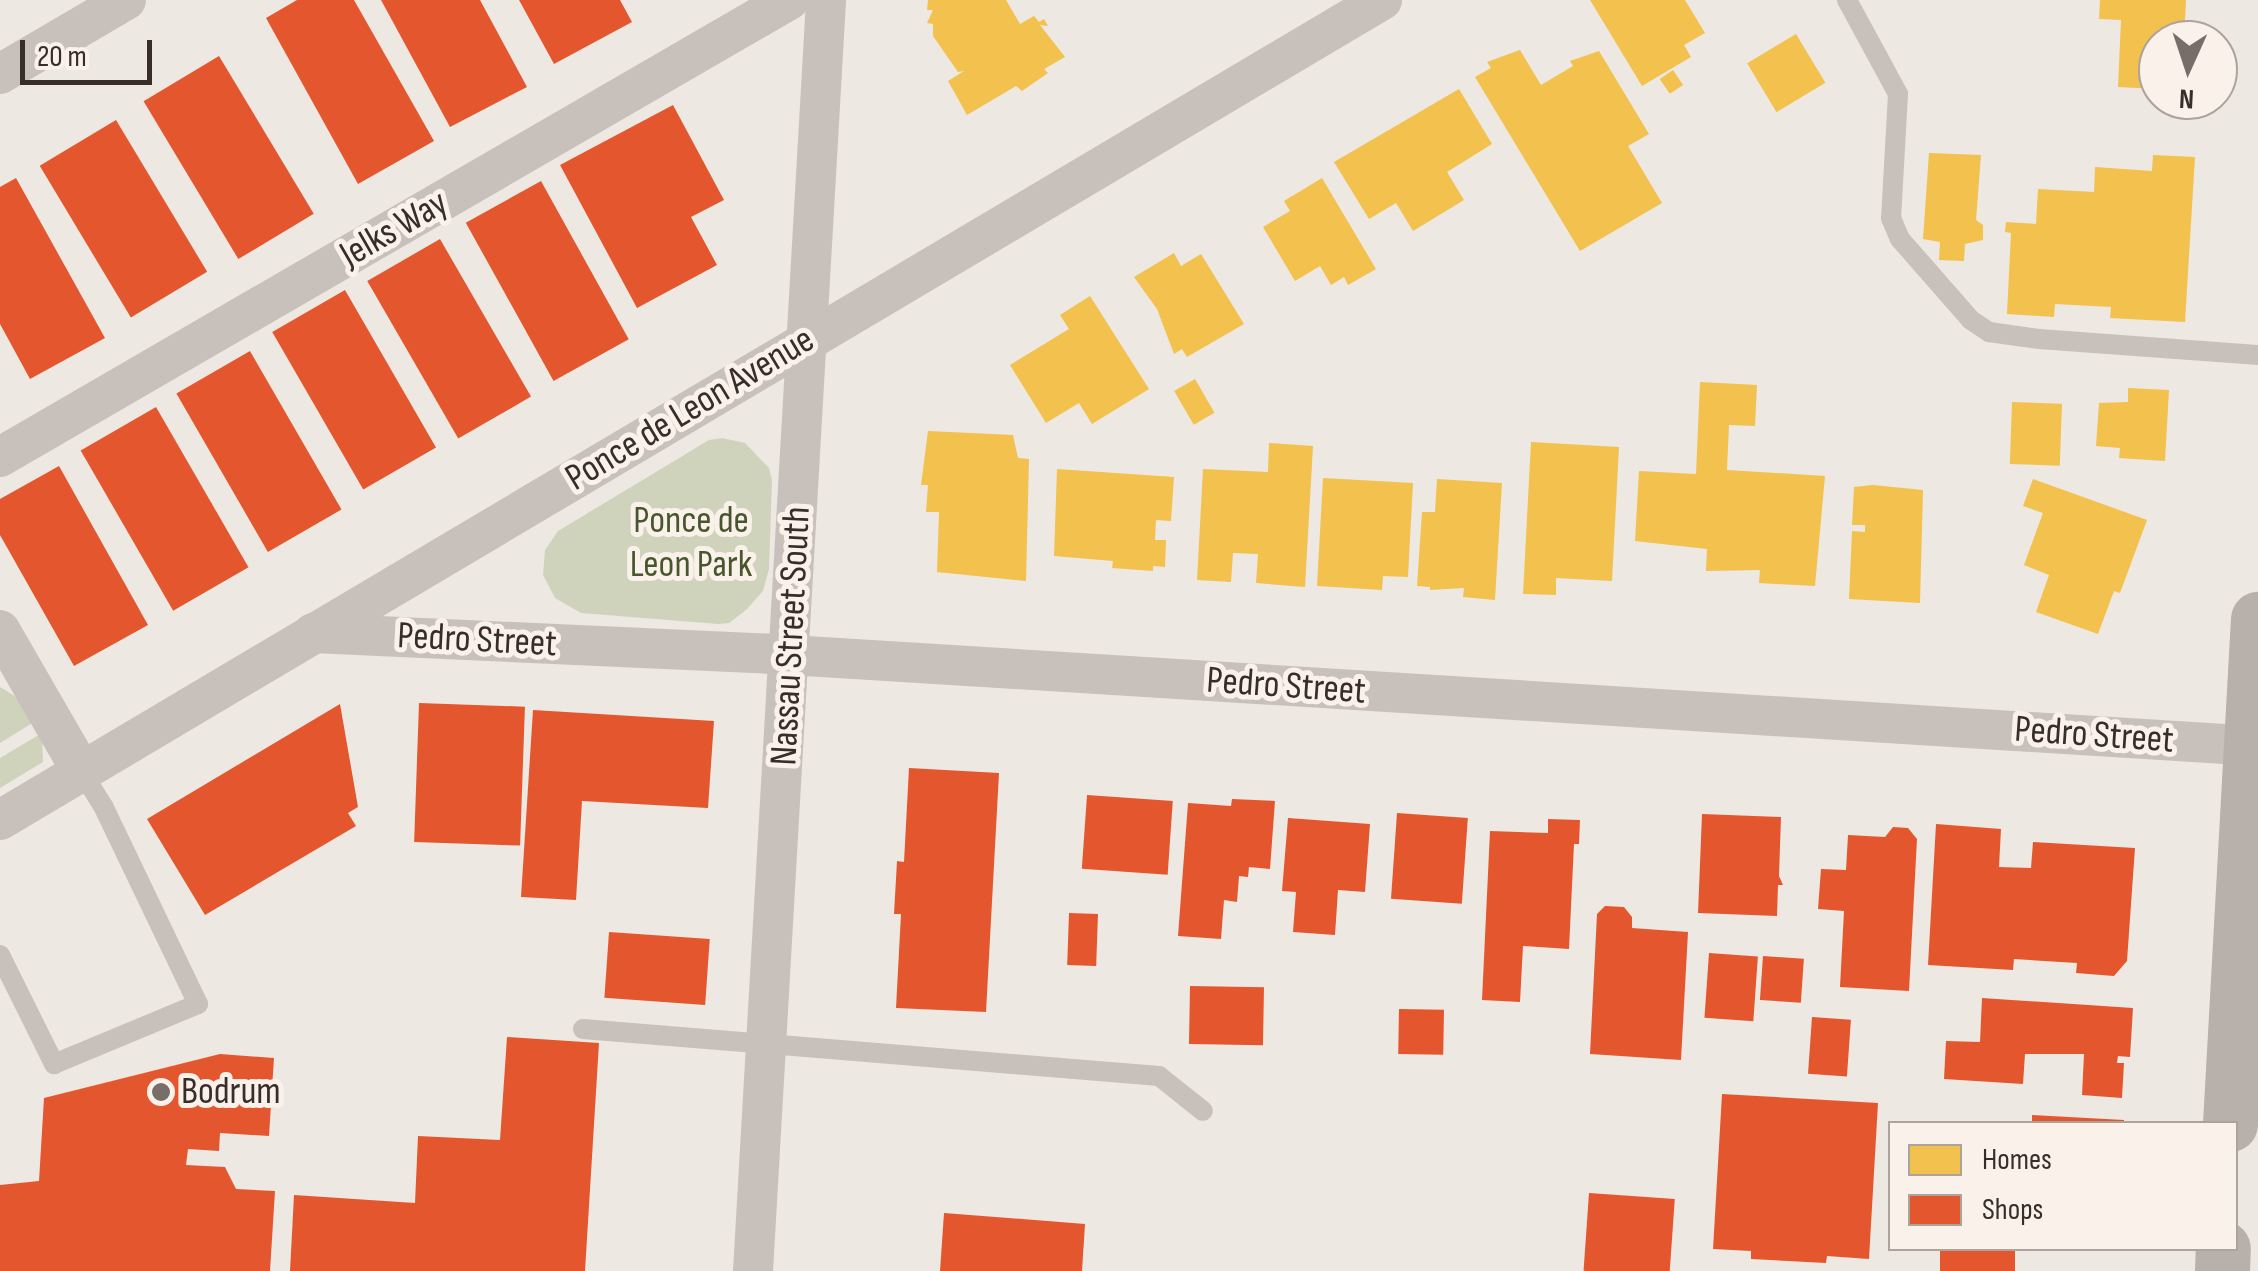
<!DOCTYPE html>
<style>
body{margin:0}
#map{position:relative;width:2258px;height:1271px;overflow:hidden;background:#ede8e2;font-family:"Sofia Sans Condensed",sans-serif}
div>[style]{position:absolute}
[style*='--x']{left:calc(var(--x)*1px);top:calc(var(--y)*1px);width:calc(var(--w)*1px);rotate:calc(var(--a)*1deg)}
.green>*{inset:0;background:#cfd3bc}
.homes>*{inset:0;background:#f2c14e;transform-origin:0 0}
.shops>*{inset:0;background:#e4572e;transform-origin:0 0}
.lane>*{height:20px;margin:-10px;padding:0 10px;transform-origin:10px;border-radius:10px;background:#c7c0bb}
.street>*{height:40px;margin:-20px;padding:0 20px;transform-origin:20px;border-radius:20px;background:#c7c0bb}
.secondary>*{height:55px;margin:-27.5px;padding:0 27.5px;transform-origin:27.5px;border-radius:27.5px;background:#b7b0ab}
.dots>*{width:28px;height:28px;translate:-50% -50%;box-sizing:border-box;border:5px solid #faf2ea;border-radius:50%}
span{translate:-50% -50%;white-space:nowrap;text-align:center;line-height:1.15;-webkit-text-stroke:10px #faf2ea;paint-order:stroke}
.street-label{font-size:38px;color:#382d29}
.park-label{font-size:38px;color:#47562c}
.poi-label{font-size:38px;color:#382d29}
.left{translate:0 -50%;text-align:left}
.legend{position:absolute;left:1888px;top:1121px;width:350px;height:130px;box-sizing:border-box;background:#faf2ea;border:2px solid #aca39d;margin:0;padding:12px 18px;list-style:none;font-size:30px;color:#382d29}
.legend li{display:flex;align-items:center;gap:20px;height:50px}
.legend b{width:50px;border:2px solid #aca39d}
.north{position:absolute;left:2138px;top:20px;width:100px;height:100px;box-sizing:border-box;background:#faf2ea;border:2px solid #aca39d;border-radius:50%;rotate:183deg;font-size:28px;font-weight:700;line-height:40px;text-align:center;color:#382d29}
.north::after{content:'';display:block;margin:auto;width:35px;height:45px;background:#776e6a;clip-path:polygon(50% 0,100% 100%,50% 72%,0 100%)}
.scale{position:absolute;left:20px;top:40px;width:132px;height:45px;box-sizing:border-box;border:5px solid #382d29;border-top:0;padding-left:12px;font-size:30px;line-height:35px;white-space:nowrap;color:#382d29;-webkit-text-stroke:8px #faf2ea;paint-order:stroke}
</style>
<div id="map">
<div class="green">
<i style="clip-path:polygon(722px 438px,745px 443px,769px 468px,772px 480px,769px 569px,763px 591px,746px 610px,729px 623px,718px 624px,581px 613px,555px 598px,543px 575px,545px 550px,558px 531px,709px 440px)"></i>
<i style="clip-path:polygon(0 687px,18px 698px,34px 722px,0 743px)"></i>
<i style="clip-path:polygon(42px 733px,43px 762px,0 788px,0 758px)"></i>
</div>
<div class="homes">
<i style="clip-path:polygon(928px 0,1006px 0,1020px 24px,1034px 16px,1039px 22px,1044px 19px,1048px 26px,1040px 25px,1065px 57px,1044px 69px,1048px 73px,1022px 91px,1016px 86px,967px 115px,948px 81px,964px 71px,958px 72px,933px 36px,933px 24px,927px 23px,933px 10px,927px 10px)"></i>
<i style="clip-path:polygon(1590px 0,1685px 0,1705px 33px,1684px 45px,1691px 57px,1642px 86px)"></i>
<i style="clip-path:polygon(2100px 0,2186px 0,2184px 40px,2158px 40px,2158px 89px,2118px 87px,2121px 20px,2099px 19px)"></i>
<i style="left:1796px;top:34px;width:57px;height:57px;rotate:59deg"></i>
<i style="clip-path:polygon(1520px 50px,1541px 85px,1573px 66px,1570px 61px,1599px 51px,1649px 134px,1628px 146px,1662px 203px,1580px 251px,1475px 77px,1491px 68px,1487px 62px)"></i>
<i style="left:1673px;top:70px;width:18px;height:16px;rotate:56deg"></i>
<i style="clip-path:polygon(1459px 89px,1492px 144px,1447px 172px,1464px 200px,1413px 231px,1396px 203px,1369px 219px,1334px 162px)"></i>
<i style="clip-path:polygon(1929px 153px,1981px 155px,1976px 220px,1983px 225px,1983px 240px,1965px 244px,1964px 261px,1939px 260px,1940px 242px,1923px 239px)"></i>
<i style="clip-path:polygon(2153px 155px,2195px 157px,2185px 322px,2110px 318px,2111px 307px,2055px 304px,2054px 317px,2007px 314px,2011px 233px,2005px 232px,2006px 222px,2036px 224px,2038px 189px,2094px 192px,2095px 167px,2152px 171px)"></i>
<i style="clip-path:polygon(1322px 178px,1376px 269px,1348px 285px,1344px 277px,1331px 285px,1320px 266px,1295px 281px,1263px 227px,1290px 211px,1284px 201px)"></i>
<i style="clip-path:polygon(1174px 253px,1181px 266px,1201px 254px,1244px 324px,1187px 357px,1182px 349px,1174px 354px,1157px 309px,1134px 277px)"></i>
<i style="clip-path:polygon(1090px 296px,1149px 389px,1092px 424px,1079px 403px,1046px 423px,1010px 365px,1069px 329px,1060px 315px)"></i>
<i style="left:1195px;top:379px;width:39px;height:24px;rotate:60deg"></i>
<i style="clip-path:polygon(1700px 382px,1757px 385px,1755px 426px,1729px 425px,1727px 470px,1825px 476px,1815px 586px,1759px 583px,1760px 570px,1706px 571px,1707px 549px,1635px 541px,1639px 471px,1696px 474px)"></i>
<i style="clip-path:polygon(2128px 388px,2169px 390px,2165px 461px,2119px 458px,2120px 448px,2096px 446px,2099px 403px,2128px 402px)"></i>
<i style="left:2012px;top:402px;width:50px;height:62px;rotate:2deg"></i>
<i style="clip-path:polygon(928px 431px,1013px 435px,1018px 458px,1029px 459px,1026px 581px,937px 572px,939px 512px,926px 512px,928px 485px,921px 485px)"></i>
<i style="clip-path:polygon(1531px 442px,1619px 447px,1612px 581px,1556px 578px,1556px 595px,1523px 594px)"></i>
<i style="clip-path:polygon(1269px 443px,1313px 446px,1305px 587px,1256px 583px,1258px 554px,1233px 553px,1231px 582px,1197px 580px,1203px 469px,1268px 472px)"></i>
<i style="clip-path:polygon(1057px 469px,1174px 477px,1171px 521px,1156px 520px,1155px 540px,1166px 540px,1165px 567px,1153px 566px,1153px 571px,1112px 568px,1113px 561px,1054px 556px)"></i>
<i style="clip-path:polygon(1323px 478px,1413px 483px,1408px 577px,1383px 576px,1382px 590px,1317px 586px)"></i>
<i style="clip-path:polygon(1437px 479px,1502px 483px,1495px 600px,1463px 597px,1464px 588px,1430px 590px,1430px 587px,1417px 586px,1422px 512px,1435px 512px)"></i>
<i style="clip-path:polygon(2033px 479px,2147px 520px,2120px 593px,2114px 591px,2098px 634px,2036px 612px,2049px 575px,2024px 565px,2043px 513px,2023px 506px)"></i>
<i style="clip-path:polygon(1873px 485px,1923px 490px,1920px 603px,1849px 599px,1852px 531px,1865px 532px,1865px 525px,1852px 525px,1854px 487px)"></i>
</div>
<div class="shops">
<i style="clip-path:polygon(297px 0,354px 0,434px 141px,358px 184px,266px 18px)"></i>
<i style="clip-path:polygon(381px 0,480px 0,527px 87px,450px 127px)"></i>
<i style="clip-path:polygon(519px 0,620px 0,632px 22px,554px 64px)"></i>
<i style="left:219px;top:56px;width:184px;height:88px;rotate:59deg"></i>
<i style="clip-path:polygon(673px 105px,724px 200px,691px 217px,717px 265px,637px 308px,560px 165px)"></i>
<i style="left:116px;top:120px;width:177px;height:89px;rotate:59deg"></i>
<i style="clip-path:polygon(16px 178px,105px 338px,30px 379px,0 324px,0 187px)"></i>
<i style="left:541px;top:181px;width:181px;height:86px;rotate:61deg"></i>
<i style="left:440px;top:239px;width:182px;height:84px;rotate:60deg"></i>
<i style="left:345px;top:290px;width:182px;height:84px;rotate:60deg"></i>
<i style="left:250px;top:351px;width:183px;height:85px;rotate:60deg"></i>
<i style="left:156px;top:407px;width:185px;height:87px;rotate:60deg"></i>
<i style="clip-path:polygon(59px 466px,148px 625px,74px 666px,0 535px,0 499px)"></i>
<i style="left:419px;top:703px;width:106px;height:139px;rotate:2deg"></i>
<i style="clip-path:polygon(340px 704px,358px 807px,348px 813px,356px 826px,205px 915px,147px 819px)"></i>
<i style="clip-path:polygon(533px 710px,714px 721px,708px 808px,582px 801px,576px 900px,521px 897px)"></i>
<i style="clip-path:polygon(909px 768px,999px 773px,986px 1012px,896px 1008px,901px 914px,894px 914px,897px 861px,904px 862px)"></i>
<i style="left:1087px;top:795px;width:86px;height:74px;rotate:4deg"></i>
<i style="clip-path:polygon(1232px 799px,1275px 801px,1270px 869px,1249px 867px,1248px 877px,1239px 876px,1237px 902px,1224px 900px,1221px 939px,1178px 936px,1188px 803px,1231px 806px)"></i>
<i style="left:1397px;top:813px;width:71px;height:86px;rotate:4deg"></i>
<i style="clip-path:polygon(1702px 814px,1781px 817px,1779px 876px,1783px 885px,1778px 885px,1777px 916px,1698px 913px)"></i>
<i style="clip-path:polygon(1288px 818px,1370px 824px,1365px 892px,1338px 890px,1335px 935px,1293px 932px,1296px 892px,1282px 891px)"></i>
<i style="clip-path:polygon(1548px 819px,1580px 820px,1579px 844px,1574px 844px,1569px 949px,1523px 946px,1520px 1002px,1482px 1000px,1490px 831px,1548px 833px)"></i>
<i style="clip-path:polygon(1936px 824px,2001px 829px,1999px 867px,2031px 868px,2033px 842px,2135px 848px,2127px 961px,2114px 976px,2076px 973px,2077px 963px,2014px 959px,2013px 970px,1928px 965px)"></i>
<i style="clip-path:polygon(1893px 827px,1908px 828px,1917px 839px,1909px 991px,1840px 987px,1844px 911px,1818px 909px,1821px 869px,1846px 870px,1848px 835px,1885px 837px)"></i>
<i style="clip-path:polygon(1605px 906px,1624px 907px,1632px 917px,1632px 928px,1688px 932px,1681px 1060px,1590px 1054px,1597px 914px)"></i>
<i style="left:1069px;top:913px;width:29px;height:52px;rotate:2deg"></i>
<i style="left:609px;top:932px;width:101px;height:66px;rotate:4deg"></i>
<i style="left:1709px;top:953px;width:49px;height:65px;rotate:4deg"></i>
<i style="left:1763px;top:956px;width:41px;height:44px;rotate:4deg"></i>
<i style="left:1190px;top:986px;width:74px;height:58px;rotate:1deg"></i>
<i style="clip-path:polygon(1982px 998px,2133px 1008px,2130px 1057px,2118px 1056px,2117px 1063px,2124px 1063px,2122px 1098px,2082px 1095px,2084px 1054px,2025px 1054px,2023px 1084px,1944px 1079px,1946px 1041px,1980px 1042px)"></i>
<i style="left:1399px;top:1009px;width:45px;height:45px;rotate:1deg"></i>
<i style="left:1812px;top:1017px;width:39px;height:57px;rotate:4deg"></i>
<i style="clip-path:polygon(507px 1037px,599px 1043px,585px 1271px,290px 1271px,294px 1195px,415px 1203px,418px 1136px,500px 1140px)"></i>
<i style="clip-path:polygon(220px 1054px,274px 1058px,269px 1136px,220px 1133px,219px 1151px,188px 1149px,186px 1165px,225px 1167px,236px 1189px,275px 1191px,270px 1271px,0 1271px,0 1185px,39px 1181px,44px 1098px)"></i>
<i style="clip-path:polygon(1722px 1094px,1878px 1103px,1869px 1259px,1827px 1256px,1826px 1263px,1751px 1259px,1751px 1251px,1713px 1249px)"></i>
<i style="clip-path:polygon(2032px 1115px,2124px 1120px,2124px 1124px,2032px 1124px)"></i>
<i style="left:1589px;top:1193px;width:86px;height:78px;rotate:4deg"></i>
<i style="clip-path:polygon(944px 1213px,1085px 1224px,1082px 1271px,940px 1271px)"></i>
<i style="left:1940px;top:1248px;width:75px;height:23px"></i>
</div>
<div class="lane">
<i style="--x:1847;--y:0;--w:107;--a:61.5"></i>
<i style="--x:1898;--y:94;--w:124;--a:93.2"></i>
<i style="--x:1891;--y:218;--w:23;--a:67"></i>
<i style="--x:1900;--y:239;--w:108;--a:48.8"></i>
<i style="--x:1971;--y:320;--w:22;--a:34"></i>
<i style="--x:1989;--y:332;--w:50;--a:8"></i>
<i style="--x:2039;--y:339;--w:220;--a:4.2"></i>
<i style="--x:0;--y:955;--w:122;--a:63.6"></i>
<i style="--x:54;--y:1064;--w:156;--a:-22.6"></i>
<i style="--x:198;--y:1004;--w:220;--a:-115.6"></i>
<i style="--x:103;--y:806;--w:40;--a:-122"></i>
<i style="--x:583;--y:1029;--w:578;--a:4.66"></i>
<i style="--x:1159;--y:1076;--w:56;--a:38.5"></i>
</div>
<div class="street">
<i style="--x:0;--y:74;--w:146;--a:-30.4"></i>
<i style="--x:0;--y:457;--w:912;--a:-30.08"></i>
<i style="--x:0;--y:630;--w:164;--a:60"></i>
<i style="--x:313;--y:633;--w:478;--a:2.6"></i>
<i style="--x:790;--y:655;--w:1471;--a:3.55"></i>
<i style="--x:0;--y:820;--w:1607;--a:-30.68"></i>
<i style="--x:753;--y:1271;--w:1273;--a:-86.71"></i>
</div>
<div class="secondary">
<i style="--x:2230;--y:1124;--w:506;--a:-86.83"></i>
<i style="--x:2222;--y:1271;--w:23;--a:-88"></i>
</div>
<div class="dots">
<i style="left:161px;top:1092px;background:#776e6a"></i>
</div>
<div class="street-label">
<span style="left:394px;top:229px;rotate:-30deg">Jelks Way</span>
<span style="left:690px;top:409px;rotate:-31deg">Ponce de Leon Avenue</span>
<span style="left:791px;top:636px;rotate:-87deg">Nassau Street South</span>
<span style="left:477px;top:640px;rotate:3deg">Pedro Street</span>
<span style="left:1286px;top:686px;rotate:4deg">Pedro Street</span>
<span style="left:2094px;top:735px;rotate:4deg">Pedro Street</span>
</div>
<div class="park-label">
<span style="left:691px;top:543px">Ponce de<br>Leon Park</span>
</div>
<div class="poi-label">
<span class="left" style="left:181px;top:1092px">Bodrum</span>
</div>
<ul class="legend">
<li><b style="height:28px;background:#f2c14e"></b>Homes</li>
<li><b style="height:28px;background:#e4572e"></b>Shops</li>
</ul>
<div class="north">N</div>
<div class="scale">20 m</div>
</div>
